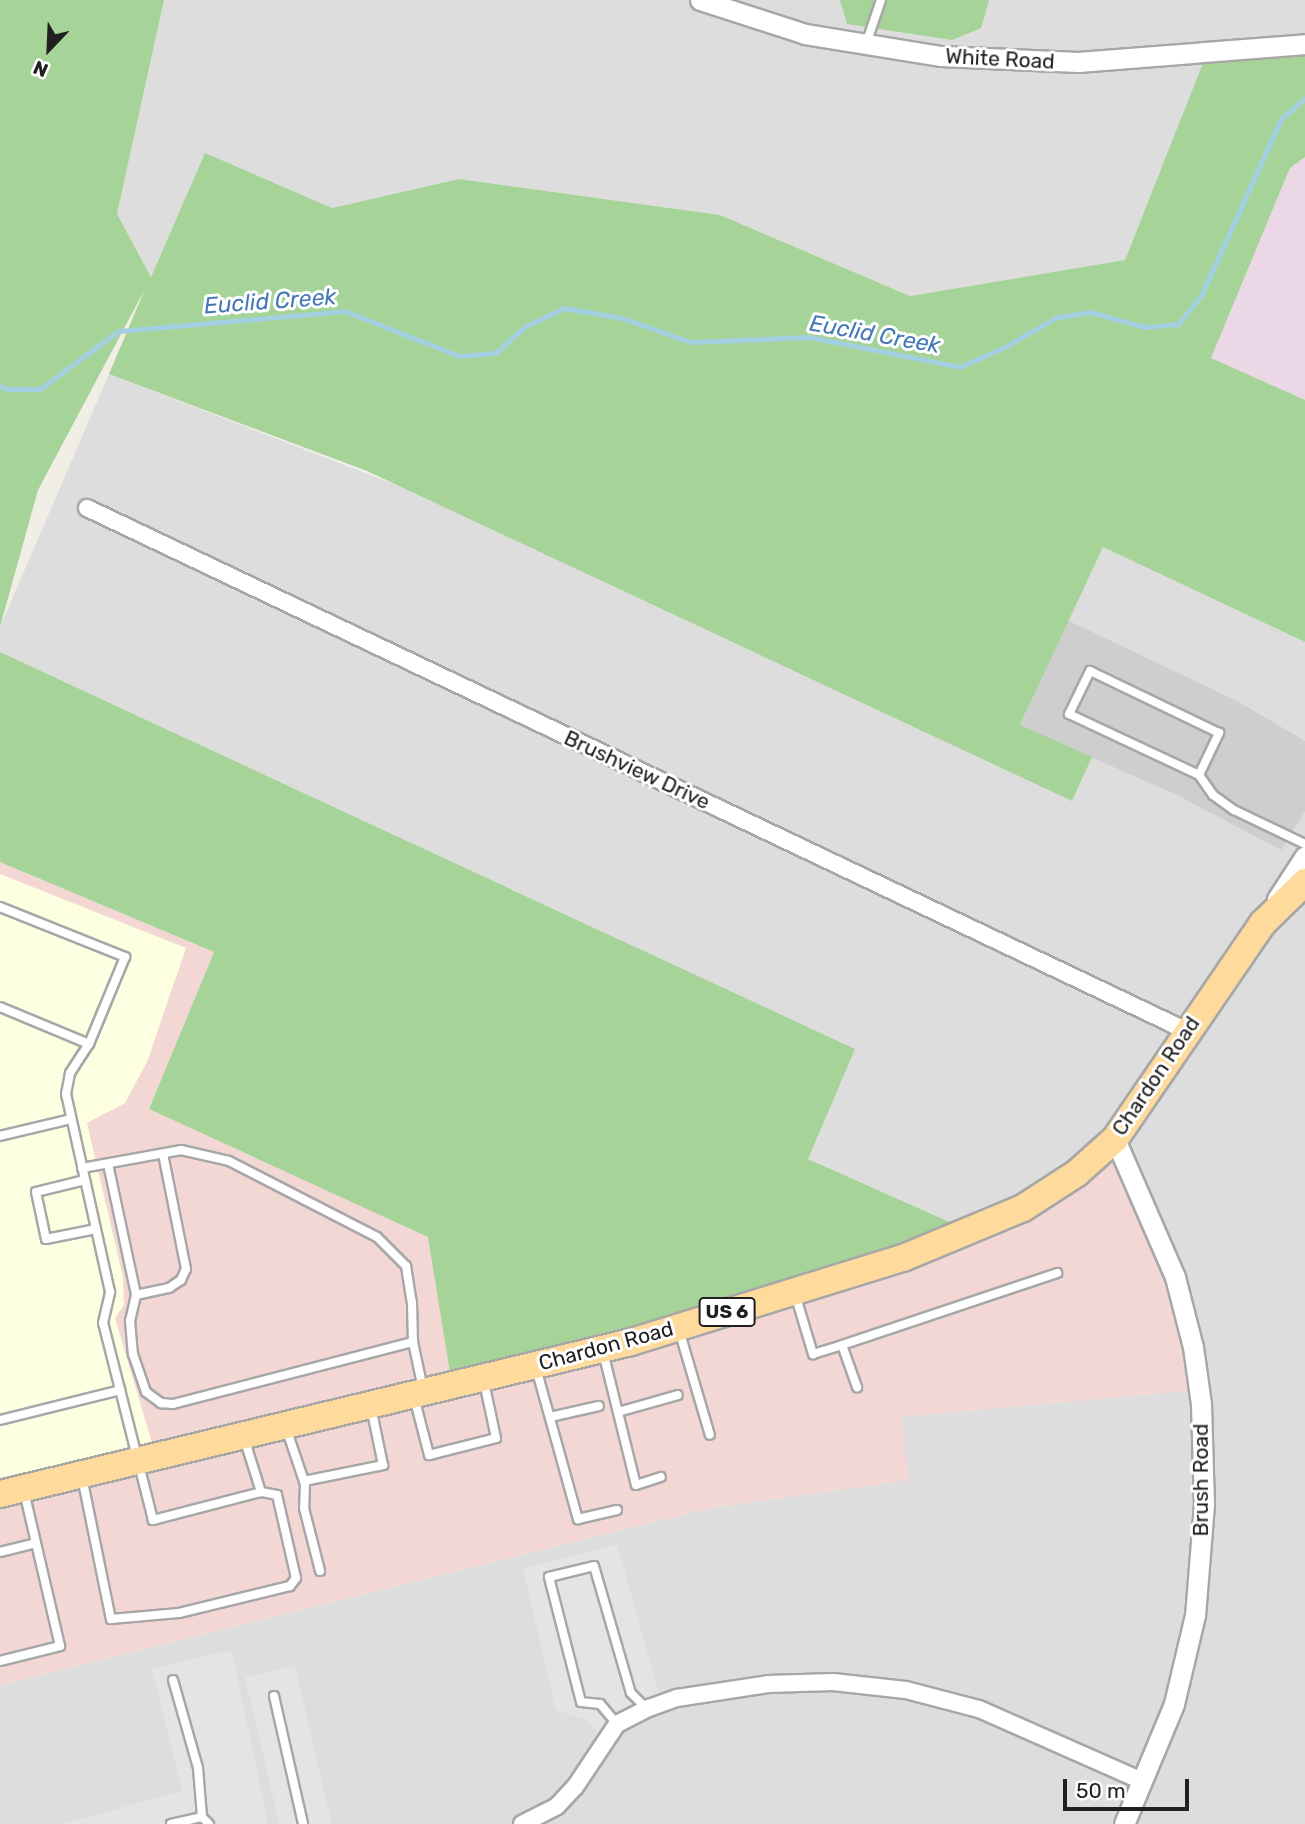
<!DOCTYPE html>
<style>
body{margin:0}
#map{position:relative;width:1305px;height:1824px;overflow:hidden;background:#f1eee6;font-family:Rubik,sans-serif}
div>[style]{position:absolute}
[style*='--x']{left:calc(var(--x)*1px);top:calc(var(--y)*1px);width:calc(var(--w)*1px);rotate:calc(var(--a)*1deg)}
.residential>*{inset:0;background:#dedddd}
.commercial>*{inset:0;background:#f3d7d4}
.industrial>*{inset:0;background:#ebd7e6}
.education>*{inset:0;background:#fdffe1}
.religious>*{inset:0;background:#cecece}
.forest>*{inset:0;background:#a6d398}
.parking>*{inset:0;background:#e4e4e4;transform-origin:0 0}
.stream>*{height:5px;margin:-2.5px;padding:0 2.5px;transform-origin:2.5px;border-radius:2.5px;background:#a3d0e1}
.roads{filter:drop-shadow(2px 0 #a7a7a7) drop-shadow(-2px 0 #a7a7a7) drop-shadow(0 2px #a7a7a7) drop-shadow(0 -2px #a7a7a7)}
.service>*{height:8px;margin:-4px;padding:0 4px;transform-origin:4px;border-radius:4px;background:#fff}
.minor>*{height:16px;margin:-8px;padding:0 8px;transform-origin:8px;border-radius:8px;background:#fff}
.tertiary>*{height:19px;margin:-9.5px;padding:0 9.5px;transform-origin:9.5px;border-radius:9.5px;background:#fff}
.primary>*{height:26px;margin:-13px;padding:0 13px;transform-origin:13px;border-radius:13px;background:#ffda9d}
span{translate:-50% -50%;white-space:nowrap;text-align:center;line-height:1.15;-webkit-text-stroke:6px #fff;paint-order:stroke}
.shield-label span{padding:2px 5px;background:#fff;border:2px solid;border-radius:5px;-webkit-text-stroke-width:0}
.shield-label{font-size:19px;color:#202020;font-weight:700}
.street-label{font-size:21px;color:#202020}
.water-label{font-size:23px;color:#4578b7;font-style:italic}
.north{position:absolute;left:14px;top:14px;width:70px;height:70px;-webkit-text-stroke:5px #fff;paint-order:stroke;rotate:203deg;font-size:19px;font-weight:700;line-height:28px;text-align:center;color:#202020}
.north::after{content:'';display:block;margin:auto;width:24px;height:32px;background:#202020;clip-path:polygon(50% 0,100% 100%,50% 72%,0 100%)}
.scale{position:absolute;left:1063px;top:1779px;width:126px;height:32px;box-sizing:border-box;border:4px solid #202020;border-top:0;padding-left:9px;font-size:21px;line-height:24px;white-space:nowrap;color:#202020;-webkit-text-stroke:5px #fff;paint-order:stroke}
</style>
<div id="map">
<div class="residential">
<i style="clip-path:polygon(164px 0,1305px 0,1305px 44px,1207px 54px,1125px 260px,910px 296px,720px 215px,460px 179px,332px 208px,205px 154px,151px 277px,117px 214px)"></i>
<i style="clip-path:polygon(109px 374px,1020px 726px,1103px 546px,1305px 642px,1305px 1824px,0 1824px,0 1685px,711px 1508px,908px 1480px,901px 1417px,1198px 1390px,972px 1232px,808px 1159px,854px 1049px,0 652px,0 627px)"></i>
</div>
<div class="commercial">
<i style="clip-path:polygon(0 862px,214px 952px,149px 1109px,429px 1237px,452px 1385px,972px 1232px,1115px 1139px,1175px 1277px,1199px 1390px,901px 1417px,909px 1480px,711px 1508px,0 1685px)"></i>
</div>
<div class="industrial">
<i style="clip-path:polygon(1305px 157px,1305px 400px,1211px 358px,1290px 168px)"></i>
</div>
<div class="education">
<i style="clip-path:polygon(0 874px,186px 948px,147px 1062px,125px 1103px,87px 1123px,123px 1277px,124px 1305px,115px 1318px,152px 1443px,0 1478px)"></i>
</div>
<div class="religious">
<i style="clip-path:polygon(1067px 620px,1237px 701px,1305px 741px,1305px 811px,1281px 850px,1175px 794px,1020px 726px)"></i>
</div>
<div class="forest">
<i style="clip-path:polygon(0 0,164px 0,117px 214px,151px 277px,205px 153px,332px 208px,459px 179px,720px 215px,910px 296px,1125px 260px,1207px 53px,1305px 44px,1305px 157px,1290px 168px,1211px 358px,1305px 400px,1305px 642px,1103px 547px,1020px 725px,1092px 757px,1072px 801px,367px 471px,109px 374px,145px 289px,38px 490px,0 627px)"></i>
<i style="clip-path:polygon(840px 0,989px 0,981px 28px,952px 40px,847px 24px)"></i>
<i style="clip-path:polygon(0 652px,855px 1049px,808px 1159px,972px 1232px,452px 1385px,428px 1237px,149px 1109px,214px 952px,0 862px)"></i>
</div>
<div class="parking">
<i style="clip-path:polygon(617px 1544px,660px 1698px,627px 1710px,597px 1740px,597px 1732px,589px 1721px,556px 1710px,523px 1569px)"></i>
<i style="clip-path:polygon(232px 1650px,268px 1824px,62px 1824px,182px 1791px,152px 1669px)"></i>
<i style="left:295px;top:1666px;width:162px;height:51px;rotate:77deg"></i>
</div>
<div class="stream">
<i style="--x:0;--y:386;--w:7;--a:27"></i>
<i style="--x:6;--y:389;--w:34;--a:0"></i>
<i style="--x:40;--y:389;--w:97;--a:-36.6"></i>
<i style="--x:118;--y:331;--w:228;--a:-5"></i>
<i style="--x:345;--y:311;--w:123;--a:21.5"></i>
<i style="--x:459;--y:356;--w:37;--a:-5"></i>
<i style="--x:496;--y:353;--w:38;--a:-43"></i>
<i style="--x:524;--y:327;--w:44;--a:-25.4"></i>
<i style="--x:564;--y:308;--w:59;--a:9.8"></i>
<i style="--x:622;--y:318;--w:72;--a:19.4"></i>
<i style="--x:690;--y:342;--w:119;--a:-2.4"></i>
<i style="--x:809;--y:337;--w:154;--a:11.2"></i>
<i style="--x:960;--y:367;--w:49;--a:-24"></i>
<i style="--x:1005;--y:347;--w:58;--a:-30.1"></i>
<i style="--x:1055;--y:318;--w:36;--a:-10"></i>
<i style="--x:1090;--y:312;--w:57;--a:15.3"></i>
<i style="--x:1145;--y:327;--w:33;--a:-5"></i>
<i style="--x:1178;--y:324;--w:36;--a:-51"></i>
<i style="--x:1201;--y:296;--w:194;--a:-65.7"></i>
<i style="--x:1281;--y:119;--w:32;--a:-41"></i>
</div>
<div class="roads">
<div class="service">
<i style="--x:866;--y:44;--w:46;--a:-71.2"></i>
<i style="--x:1199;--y:775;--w:47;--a:-64.5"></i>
<i style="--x:1219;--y:733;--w:143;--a:-154.3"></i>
<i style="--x:1090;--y:671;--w:48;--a:116"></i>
<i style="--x:1069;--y:714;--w:144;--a:25.1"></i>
<i style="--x:1199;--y:775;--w:24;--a:55"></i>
<i style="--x:1213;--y:795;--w:26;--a:36"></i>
<i style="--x:1234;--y:810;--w:79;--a:25.6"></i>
<i style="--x:0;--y:907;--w:135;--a:21.8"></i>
<i style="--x:125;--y:957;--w:94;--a:112.5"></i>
<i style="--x:89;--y:1044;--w:96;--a:-157.4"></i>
<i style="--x:0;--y:1136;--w:73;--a:-13.5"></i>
<i style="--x:108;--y:1164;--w:134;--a:77.9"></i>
<i style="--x:136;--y:1295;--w:27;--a:103"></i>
<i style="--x:130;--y:1321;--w:33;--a:85"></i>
<i style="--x:133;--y:1354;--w:40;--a:71.1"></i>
<i style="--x:146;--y:1392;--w:19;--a:36"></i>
<i style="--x:161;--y:1403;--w:12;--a:5"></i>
<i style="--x:173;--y:1404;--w:248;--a:-14.5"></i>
<i style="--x:82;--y:1168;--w:101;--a:-10.3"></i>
<i style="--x:181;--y:1150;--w:49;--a:12.9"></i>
<i style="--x:229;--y:1161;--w:166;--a:27.2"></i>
<i style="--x:377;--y:1237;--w:41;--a:45"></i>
<i style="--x:406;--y:1266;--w:36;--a:81"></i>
<i style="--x:412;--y:1302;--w:40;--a:88.6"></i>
<i style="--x:413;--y:1342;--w:48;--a:78"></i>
<i style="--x:85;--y:1180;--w:50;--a:166.2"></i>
<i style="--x:36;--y:1192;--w:48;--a:78"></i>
<i style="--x:46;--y:1239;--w:51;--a:-11.3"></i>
<i style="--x:795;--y:1294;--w:63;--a:73.3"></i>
<i style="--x:813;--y:1354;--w:30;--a:-17"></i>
<i style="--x:842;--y:1345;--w:45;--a:70.3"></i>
<i style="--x:136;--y:1295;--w:34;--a:-12"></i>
<i style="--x:169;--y:1288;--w:14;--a:-34"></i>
<i style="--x:181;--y:1280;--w:12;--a:-66"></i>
<i style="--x:186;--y:1269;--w:117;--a:-101.3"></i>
<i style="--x:679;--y:1330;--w:109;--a:73.6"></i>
<i style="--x:842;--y:1345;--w:227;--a:-18.5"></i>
<i style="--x:603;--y:1352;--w:137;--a:76.1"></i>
<i style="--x:636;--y:1485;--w:26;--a:-18"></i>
<i style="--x:536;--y:1368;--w:157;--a:74.5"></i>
<i style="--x:578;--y:1519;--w:40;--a:-13"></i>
<i style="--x:414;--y:1397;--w:60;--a:75.5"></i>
<i style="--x:429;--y:1455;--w:69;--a:-14.2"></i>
<i style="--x:496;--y:1438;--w:57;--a:-102.1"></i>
<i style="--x:618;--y:1412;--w:62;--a:-15.8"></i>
<i style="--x:550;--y:1417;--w:50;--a:-12.7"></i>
<i style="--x:0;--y:1420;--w:124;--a:-14"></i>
<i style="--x:286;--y:1428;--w:59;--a:71.3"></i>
<i style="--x:305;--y:1484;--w:24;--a:92"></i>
<i style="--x:304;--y:1508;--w:65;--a:75.7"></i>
<i style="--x:244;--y:1438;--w:57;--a:72.5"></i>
<i style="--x:82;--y:1477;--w:145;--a:78.5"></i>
<i style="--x:111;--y:1619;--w:68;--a:-5"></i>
<i style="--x:179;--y:1613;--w:114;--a:-13.7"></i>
<i style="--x:290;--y:1586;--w:10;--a:-53"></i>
<i style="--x:296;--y:1578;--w:85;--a:-102.9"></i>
<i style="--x:277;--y:1495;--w:16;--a:-169"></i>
<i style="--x:261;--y:1492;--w:112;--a:165.5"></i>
<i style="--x:153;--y:1520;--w:203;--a:-104.2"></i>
<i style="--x:103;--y:1323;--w:32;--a:-77"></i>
<i style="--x:110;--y:1292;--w:203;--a:-102.5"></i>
<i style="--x:66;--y:1094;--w:21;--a:-79"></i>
<i style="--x:70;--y:1073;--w:35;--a:-57"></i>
<i style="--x:304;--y:1481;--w:81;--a:-11.4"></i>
<i style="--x:383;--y:1465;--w:59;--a:-101.7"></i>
<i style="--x:0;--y:1552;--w:37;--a:-14"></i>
<i style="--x:0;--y:1661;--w:62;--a:-14"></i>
<i style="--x:60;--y:1646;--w:159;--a:-103.1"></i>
<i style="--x:173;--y:1680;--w:91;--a:74.1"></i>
<i style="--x:198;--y:1768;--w:49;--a:85.3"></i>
<i style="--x:274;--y:1696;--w:131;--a:77.2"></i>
<i style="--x:617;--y:1724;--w:26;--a:-130"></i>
<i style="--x:600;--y:1704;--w:19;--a:-174"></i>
<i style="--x:581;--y:1702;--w:129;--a:-104.4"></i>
<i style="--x:549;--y:1577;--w:46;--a:-13.7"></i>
<i style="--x:594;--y:1566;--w:132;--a:73.8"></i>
<i style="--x:631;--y:1693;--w:23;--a:45"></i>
<i style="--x:171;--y:1824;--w:32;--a:-13"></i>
<i style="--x:202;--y:1817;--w:10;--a:45"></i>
</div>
<div class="minor">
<i style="--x:87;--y:508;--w:1218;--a:25.43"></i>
<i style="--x:522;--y:1824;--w:39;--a:-27"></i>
<i style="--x:557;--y:1806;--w:26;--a:-47"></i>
<i style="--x:575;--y:1787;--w:76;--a:-56.3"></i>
<i style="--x:617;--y:1724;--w:36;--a:-27"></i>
<i style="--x:649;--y:1708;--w:30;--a:-20"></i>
<i style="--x:677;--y:1698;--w:92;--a:-8.7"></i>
<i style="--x:768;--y:1684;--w:65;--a:-1.8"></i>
<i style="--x:833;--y:1682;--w:73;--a:6.3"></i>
<i style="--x:906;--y:1690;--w:75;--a:14.6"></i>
<i style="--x:979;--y:1709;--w:178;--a:23.8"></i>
</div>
<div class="tertiary">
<i style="--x:700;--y:0;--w:110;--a:17.9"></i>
<i style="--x:805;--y:34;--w:138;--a:9.2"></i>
<i style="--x:941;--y:56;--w:137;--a:2.5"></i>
<i style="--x:1078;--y:62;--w:228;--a:-4.5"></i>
<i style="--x:1277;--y:899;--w:51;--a:-56.9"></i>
<i style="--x:1115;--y:1139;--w:150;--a:66.5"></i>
<i style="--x:1175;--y:1277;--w:72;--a:75.6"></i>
<i style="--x:1193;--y:1347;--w:58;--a:82"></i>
<i style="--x:1201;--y:1404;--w:100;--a:88.3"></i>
<i style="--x:1204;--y:1504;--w:111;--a:94.6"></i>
<i style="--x:1195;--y:1615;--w:91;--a:103.3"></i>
<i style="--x:1174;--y:1704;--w:130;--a:112.6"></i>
</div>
<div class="primary">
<i style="--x:0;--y:1494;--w:649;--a:-13.54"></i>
<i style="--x:631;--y:1342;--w:285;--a:-17.2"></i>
<i style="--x:903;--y:1258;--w:130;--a:-22.6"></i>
<i style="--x:1023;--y:1208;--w:64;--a:-32.9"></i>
<i style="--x:1077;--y:1173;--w:51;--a:-41.8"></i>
<i style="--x:1115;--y:1139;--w:262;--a:-55.6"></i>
<i style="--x:1263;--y:923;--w:59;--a:-44.3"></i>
</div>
</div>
<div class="shield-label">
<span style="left:727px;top:1312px">US 6</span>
</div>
<div class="street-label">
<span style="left:1000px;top:59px;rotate:3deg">White Road</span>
<span style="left:637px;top:770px;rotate:25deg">Brushview Drive</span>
<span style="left:1156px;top:1076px;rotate:-56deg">Chardon Road</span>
<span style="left:606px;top:1346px;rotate:-15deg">Chardon Road</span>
<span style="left:1201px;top:1480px;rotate:-90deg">Brush Road</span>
</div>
<div class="water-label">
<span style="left:270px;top:301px;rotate:-4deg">Euclid Creek</span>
<span style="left:875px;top:334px;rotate:10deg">Euclid Creek</span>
</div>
<div class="north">N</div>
<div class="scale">50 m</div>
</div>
